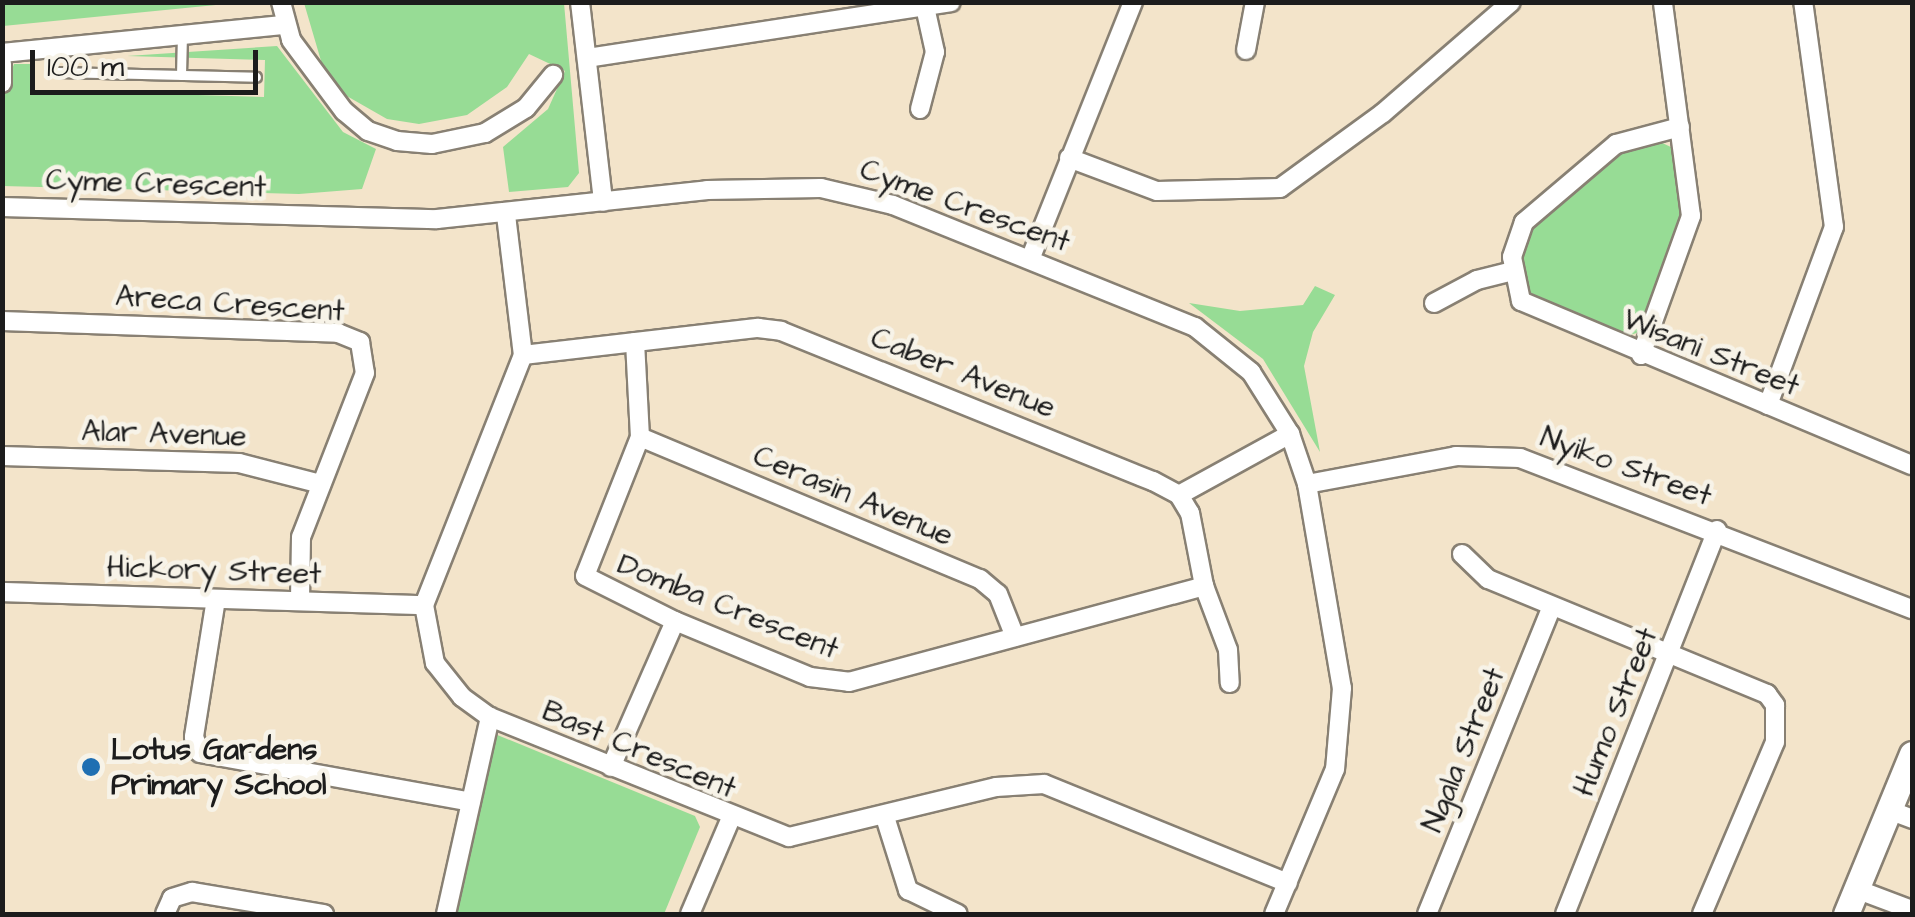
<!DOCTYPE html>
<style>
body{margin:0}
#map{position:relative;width:1915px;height:917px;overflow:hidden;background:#f3e4ca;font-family:"Architects Daughter",sans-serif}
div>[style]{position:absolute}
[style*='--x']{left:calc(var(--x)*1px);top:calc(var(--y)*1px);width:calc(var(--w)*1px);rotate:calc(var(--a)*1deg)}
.green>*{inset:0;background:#97dc95}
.roads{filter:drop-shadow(2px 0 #888073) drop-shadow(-2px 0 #888073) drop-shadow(0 2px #888073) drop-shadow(0 -2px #888073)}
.lane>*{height:9px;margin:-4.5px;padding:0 4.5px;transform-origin:4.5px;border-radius:4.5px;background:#fff}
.street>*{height:18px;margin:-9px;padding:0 9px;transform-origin:9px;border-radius:9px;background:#fff}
.secondary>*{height:25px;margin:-12.5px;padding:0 12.5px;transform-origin:12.5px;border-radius:12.5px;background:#fff}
.dots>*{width:28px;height:28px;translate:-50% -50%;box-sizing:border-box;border:5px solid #f7f3e8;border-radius:50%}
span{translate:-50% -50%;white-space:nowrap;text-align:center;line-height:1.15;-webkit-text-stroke:9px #f7f3e8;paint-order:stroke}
.street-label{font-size:30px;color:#1c1c1c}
.poi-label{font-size:30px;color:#1c1c1c;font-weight:700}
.left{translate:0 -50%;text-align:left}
.frame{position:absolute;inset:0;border:5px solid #1c1c1c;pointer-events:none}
.scale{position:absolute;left:30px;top:50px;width:228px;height:45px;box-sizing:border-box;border:5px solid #1c1c1c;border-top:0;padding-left:12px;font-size:30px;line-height:35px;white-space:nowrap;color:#1c1c1c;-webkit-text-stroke:8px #f7f3e8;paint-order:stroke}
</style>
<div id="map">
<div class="green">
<i style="clip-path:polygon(3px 2px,236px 2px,236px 3px,3px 26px)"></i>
<i style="clip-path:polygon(304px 3px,564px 3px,579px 173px,568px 187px,509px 192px,503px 147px,548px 109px,565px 71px,529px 54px,507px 87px,467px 115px,419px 124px,387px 119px,345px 95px,324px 71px)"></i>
<i style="clip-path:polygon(277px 46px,343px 132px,376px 149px,362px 189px,299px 194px,3px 186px,3px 94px,14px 64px,33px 64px,32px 90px,264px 97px,265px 60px,127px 56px)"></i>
<i style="clip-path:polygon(1656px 140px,1675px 149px,1679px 159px,1683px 225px,1643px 331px,1617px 339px,1528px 293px,1518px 261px,1524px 232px,1621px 151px)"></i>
<i style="clip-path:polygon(1315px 286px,1335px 295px,1313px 332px,1304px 366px,1320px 452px,1263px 359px,1189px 303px,1240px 311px,1303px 305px)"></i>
<i style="clip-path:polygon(495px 734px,695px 816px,700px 827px,664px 914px,452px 914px)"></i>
</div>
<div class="roads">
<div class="lane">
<i style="--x:58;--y:72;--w:198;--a:1.4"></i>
<i style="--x:181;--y:75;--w:41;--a:-88.6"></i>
</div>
<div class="street">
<i style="--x:281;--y:2;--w:39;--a:75"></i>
<i style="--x:291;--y:40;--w:89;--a:53.3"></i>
<i style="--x:344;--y:111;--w:31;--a:40"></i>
<i style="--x:368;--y:131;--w:31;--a:19"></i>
<i style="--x:397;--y:141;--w:35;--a:5"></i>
<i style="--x:432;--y:144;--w:54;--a:-11.7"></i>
<i style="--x:485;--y:133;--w:48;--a:-31.4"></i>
<i style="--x:526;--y:108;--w:43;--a:-50.7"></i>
<i style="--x:580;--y:2;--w:201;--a:83.4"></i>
<i style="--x:1246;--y:50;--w:49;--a:-79.4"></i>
<i style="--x:2;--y:53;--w:282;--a:-5.7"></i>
<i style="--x:587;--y:58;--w:368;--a:-8.7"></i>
<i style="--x:2;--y:64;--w:19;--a:90"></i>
<i style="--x:920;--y:109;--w:59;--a:-75.3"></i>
<i style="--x:935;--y:52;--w:46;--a:-102.5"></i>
<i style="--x:1680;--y:127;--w:66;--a:165.1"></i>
<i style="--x:1616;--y:144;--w:121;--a:139.7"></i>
<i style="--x:1524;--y:222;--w:37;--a:109"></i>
<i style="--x:1512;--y:257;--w:45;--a:78.4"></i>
<i style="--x:1521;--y:301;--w:424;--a:22.8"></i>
<i style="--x:1069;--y:158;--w:94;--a:20.6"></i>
<i style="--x:1157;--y:191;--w:123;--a:-1.4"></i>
<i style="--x:1280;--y:188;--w:127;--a:-36.1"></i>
<i style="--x:1383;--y:113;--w:169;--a:-40.9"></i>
<i style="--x:2;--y:207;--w:435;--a:1.6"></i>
<i style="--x:437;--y:219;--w:272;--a:-6.1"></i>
<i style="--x:707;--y:190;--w:114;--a:-1"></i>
<i style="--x:821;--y:188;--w:74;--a:13.3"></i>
<i style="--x:893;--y:205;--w:326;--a:22"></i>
<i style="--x:1195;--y:327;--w:72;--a:38.8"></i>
<i style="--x:1251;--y:372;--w:73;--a:57.8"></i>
<i style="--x:1290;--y:434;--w:53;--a:71.2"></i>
<i style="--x:1307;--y:484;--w:207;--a:80.3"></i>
<i style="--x:1342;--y:688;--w:81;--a:94.9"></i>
<i style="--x:1335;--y:769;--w:157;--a:112.8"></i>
<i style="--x:506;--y:215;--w:141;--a:83.1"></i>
<i style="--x:523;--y:355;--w:269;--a:111.6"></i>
<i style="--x:424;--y:605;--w:59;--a:79.3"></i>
<i style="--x:435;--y:663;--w:43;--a:51.5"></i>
<i style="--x:462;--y:697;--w:34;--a:36"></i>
<i style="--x:490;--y:717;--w:322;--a:21.9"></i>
<i style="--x:789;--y:837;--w:213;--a:-13.6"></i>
<i style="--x:996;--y:787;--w:48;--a:-3.6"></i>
<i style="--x:1044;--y:784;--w:263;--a:22.1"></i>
<i style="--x:1031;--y:257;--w:275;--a:-68.2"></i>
<i style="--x:1434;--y:303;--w:49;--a:-28.1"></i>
<i style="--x:1477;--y:280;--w:36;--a:-14"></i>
<i style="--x:2;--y:321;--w:336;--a:2"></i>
<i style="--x:338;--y:333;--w:24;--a:22"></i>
<i style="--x:360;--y:342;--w:31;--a:81"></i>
<i style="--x:365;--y:373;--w:176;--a:111.3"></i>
<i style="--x:301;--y:537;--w:63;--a:90.9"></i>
<i style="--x:635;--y:342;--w:95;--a:87"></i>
<i style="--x:640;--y:437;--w:149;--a:111.6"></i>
<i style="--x:585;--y:576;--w:101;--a:26.6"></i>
<i style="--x:675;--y:621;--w:146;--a:22.5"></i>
<i style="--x:810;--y:677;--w:39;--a:7"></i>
<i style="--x:849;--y:682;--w:368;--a:-15.1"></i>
<i style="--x:523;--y:355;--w:237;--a:-6.6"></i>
<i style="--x:758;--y:328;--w:23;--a:7"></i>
<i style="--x:781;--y:331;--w:401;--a:22"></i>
<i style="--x:1153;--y:481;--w:30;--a:28"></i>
<i style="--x:1179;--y:495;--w:21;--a:59"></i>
<i style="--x:1190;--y:513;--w:74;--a:79.1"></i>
<i style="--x:1204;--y:586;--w:68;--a:69.4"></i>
<i style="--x:1228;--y:650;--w:33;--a:87"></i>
<i style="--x:1641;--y:355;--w:148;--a:-70.2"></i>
<i style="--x:1691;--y:216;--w:216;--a:-97.5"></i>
<i style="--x:1768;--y:405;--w:190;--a:-69.7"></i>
<i style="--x:1834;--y:227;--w:227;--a:-97.8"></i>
<i style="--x:640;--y:437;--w:368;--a:22.7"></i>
<i style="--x:980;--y:579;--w:23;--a:40"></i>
<i style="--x:998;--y:594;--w:46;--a:68.4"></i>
<i style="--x:2;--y:456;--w:237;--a:1.7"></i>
<i style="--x:239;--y:463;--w:85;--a:14.4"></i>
<i style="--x:1307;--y:484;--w:152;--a:-10.6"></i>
<i style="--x:1456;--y:456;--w:64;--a:1.8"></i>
<i style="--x:1520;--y:458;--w:420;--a:21.1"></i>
<i style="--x:1179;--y:495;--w:127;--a:-28.8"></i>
<i style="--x:1462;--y:554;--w:36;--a:44"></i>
<i style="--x:1488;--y:579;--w:302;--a:22.4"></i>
<i style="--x:1767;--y:694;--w:14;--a:54"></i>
<i style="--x:1775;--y:705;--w:37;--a:90"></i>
<i style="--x:1775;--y:742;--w:187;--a:113"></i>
<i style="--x:2;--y:592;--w:422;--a:1.8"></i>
<i style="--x:216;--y:599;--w:140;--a:99.1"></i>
<i style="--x:194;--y:737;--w:17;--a:69"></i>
<i style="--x:200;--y:753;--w:275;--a:10.2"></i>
<i style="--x:611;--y:767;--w:159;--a:-66.3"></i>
<i style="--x:1889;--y:810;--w:25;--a:21"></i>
<i style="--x:885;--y:817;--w:77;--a:72.5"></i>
<i style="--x:908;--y:890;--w:55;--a:25.6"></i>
<i style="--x:1856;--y:889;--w:60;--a:20.6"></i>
<i style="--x:165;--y:914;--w:17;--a:-66"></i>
<i style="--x:172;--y:898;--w:21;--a:-17"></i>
<i style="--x:192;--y:892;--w:134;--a:9.5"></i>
<i style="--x:446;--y:914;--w:202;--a:-77.4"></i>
<i style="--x:690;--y:914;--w:104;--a:-66.9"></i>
<i style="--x:1427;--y:914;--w:332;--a:-67.9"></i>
<i style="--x:1565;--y:914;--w:413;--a:-68.4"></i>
</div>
<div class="secondary">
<i style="--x:1846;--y:914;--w:173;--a:-67.6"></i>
</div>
</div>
<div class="dots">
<i style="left:91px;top:767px;background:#1f6fb2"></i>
</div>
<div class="street-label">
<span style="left:156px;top:184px;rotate:2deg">Cyme Crescent</span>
<span style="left:965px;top:206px;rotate:20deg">Cyme Crescent</span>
<span style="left:230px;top:304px;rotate:4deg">Areca Crescent</span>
<span style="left:1711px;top:353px;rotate:22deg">Wisani Street</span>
<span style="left:963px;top:373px;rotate:22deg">Caber Avenue</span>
<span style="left:164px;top:434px;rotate:2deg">Alar Avenue</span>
<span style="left:1626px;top:467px;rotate:20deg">Nyiko Street</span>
<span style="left:853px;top:496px;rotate:23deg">Cerasin Avenue</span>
<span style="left:214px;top:571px;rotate:2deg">Hickory Street</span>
<span style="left:728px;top:607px;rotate:22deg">Domba Crescent</span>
<span style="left:1616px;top:712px;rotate:-68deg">Humo Street</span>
<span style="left:639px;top:750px;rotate:23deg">Bast Crescent</span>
<span style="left:1464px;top:750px;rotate:-68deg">Ngala Street</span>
</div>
<div class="poi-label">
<span class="left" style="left:111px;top:767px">Lotus Gardens<br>Primary School</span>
</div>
<div class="frame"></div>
<div class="scale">100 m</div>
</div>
